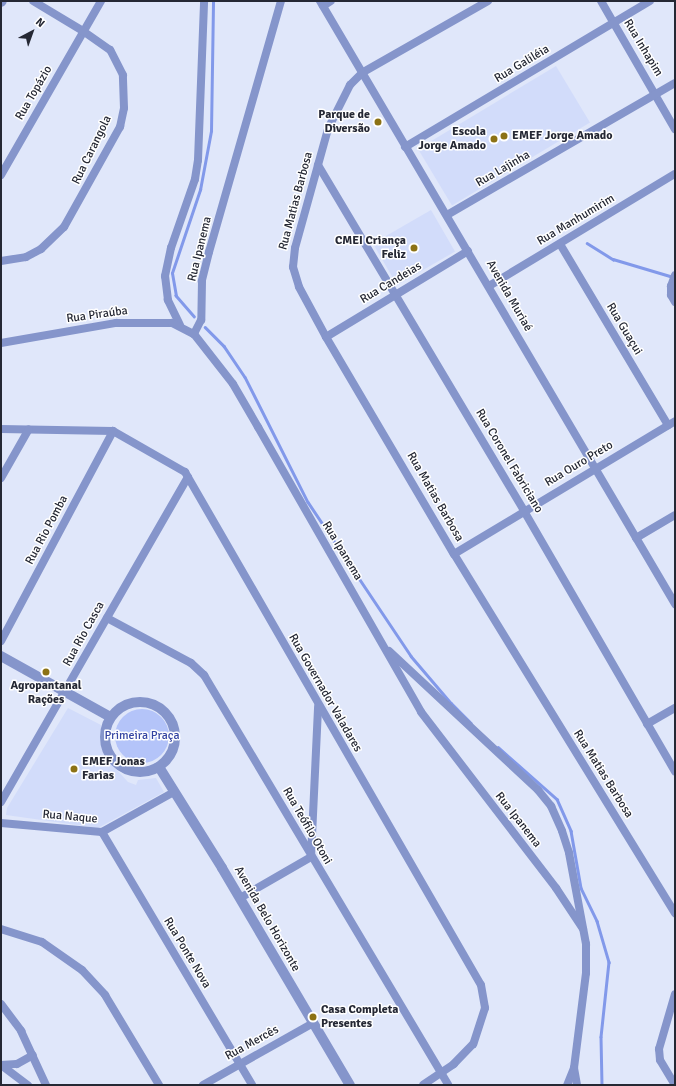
<!DOCTYPE html>
<meta charset="utf-8">
<style>
body{margin:0}
#map{position:relative;width:676px;height:1086px;overflow:hidden;background:#e0e7fa;font-family:Signika,sans-serif}
div>[style]{position:absolute}
[style*='--x']{left:calc(var(--x)*1px);top:calc(var(--y)*1px);width:calc(var(--w)*1px);rotate:calc(var(--a)*1deg)}
.built>*{inset:0;background:#d2dcfa;transform-origin:0 0}
.green>*{inset:0;background:#b4c4f9}
.round{border-radius:50%}
.stream>*{height:2.5px;margin:-1.25px;padding:0 1.25px;transform-origin:1.25px;border-radius:1.25px;background:#8299ea}
.minor>*{height:8px;margin:-4px;padding:0 4px;transform-origin:4px;border-radius:4px;background:#8595cb}
.tertiary>*{height:10px;margin:-5px;padding:0 5px;transform-origin:5px;border-radius:5px;background:#8595cb}
.tertiary>.ring{margin:-5px;padding:0;box-sizing:content-box;background:none;border:10px solid #8595cb;border-radius:50%}
.dots>*{width:11px;height:11px;translate:-50% -50%;box-sizing:border-box;border:2px solid #fff;border-radius:50%}
span{translate:-50% -50%;white-space:nowrap;text-align:center;line-height:1.15;-webkit-text-stroke:3px #fff;paint-order:stroke}
.street-label{font-size:12px;color:#252834}
.poi-label{font-size:12px;color:#252834;font-weight:700}
.right{translate:-100% -50%;text-align:right}
.left{translate:0 -50%;text-align:left}
.park-label{font-size:12px;color:#3444a2}
.frame{position:absolute;inset:0;border:2px solid #252834;pointer-events:none}
.north{position:absolute;left:12px;top:12px;width:40px;height:40px;-webkit-text-stroke:3px #fff;paint-order:stroke;rotate:41deg;font-size:11px;font-weight:700;line-height:16px;text-align:center;color:#252834}
.north::after{content:'';display:block;margin:auto;width:14px;height:18px;background:#252834;clip-path:polygon(50% 0,100% 100%,50% 72%,0 100%)}
</style>
<div id="map">
<div class="built">
<i style="left:556px;top:66px;width:66px;height:161px;rotate:59deg"></i>
<i style="left:431px;top:210px;width:48px;height:67px;rotate:60deg"></i>
<i style="clip-path:polygon(68px 708px,101px 725px,101px 745px,105px 757px,128px 782px,136px 785px,138px 780px,156px 778px,164px 792px,98px 828px,6px 815px,7px 808px)"></i>
</div>
<div class="green">
<i class="round" style="left:115px;top:709px;width:54px;height:54px"></i>
</div>
<div class="stream">
<i style="--x:587;--y:243;--w:31;--a:32"></i>
<i style="--x:613;--y:259;--w:59;--a:16.6"></i>
<i style="--x:194;--y:317;--w:28;--a:-131"></i>
<i style="--x:176;--y:296;--w:23;--a:-100"></i>
<i style="--x:172;--y:273;--w:88;--a:-71.4"></i>
<i style="--x:200;--y:190;--w:60;--a:-79.4"></i>
<i style="--x:211;--y:131;--w:130;--a:-89.1"></i>
<i style="--x:205;--y:327;--w:27;--a:45"></i>
<i style="--x:224;--y:346;--w:37;--a:56"></i>
<i style="--x:245;--y:377;--w:140;--a:63.3"></i>
<i style="--x:308;--y:502;--w:185;--a:56.2"></i>
<i style="--x:411;--y:656;--w:62;--a:49.6"></i>
<i style="--x:451;--y:703;--w:28;--a:45"></i>
<i style="--x:498;--y:747;--w:79;--a:41.4"></i>
<i style="--x:557;--y:799;--w:35;--a:66"></i>
<i style="--x:571;--y:831;--w:58;--a:80"></i>
<i style="--x:581;--y:888;--w:37;--a:64"></i>
<i style="--x:597;--y:921;--w:43;--a:73.7"></i>
<i style="--x:609;--y:962;--w:75;--a:96.1"></i>
<i style="--x:601;--y:1037;--w:48;--a:88.8"></i>
</div>
<div class="minor">
<i style="--x:281;--y:1;--w:261;--a:106"></i>
<i style="--x:209;--y:252;--w:30;--a:104"></i>
<i style="--x:202;--y:281;--w:39;--a:91"></i>
<i style="--x:201;--y:320;--w:16;--a:117"></i>
<i style="--x:194;--y:334;--w:63;--a:52"></i>
<i style="--x:233;--y:384;--w:50;--a:59.8"></i>
<i style="--x:258;--y:427;--w:328;--a:60.2"></i>
<i style="--x:421;--y:712;--w:222;--a:52.5"></i>
<i style="--x:556;--y:888;--w:49;--a:56.6"></i>
<i style="--x:320;--y:1;--w:700;--a:59.51"></i>
<i style="--x:488;--y:1;--w:145;--a:150.3"></i>
<i style="--x:362;--y:73;--w:17;--a:135"></i>
<i style="--x:350;--y:85;--w:49;--a:116.6"></i>
<i style="--x:328;--y:129;--w:123;--a:105.5"></i>
<i style="--x:295;--y:248;--w:19;--a:96"></i>
<i style="--x:293;--y:267;--w:21;--a:73"></i>
<i style="--x:299;--y:287;--w:57;--a:61.6"></i>
<i style="--x:326;--y:337;--w:252;--a:59.5"></i>
<i style="--x:454;--y:554;--w:422;--a:58.4"></i>
<i style="--x:601;--y:1;--w:148;--a:60"></i>
<i style="--x:323;--y:6;--w:9;--a:-32"></i>
<i style="--x:405;--y:147;--w:285;--a:-30.8"></i>
<i style="--x:318;--y:165;--w:403;--a:59.2"></i>
<i style="--x:524;--y:511;--w:301;--a:59.9"></i>
<i style="--x:1;--y:175;--w:201;--a:-60.1"></i>
<i style="--x:447;--y:215;--w:263;--a:-30.1"></i>
<i style="--x:560;--y:244;--w:211;--a:59.2"></i>
<i style="--x:1;--y:261;--w:25;--a:-9"></i>
<i style="--x:26;--y:257;--w:17;--a:-28"></i>
<i style="--x:41;--y:249;--w:32;--a:-44"></i>
<i style="--x:64;--y:227;--w:115;--a:-60.8"></i>
<i style="--x:120;--y:127;--w:19;--a:-78"></i>
<i style="--x:124;--y:108;--w:33;--a:-92"></i>
<i style="--x:123;--y:75;--w:28;--a:-117"></i>
<i style="--x:110;--y:50;--w:33;--a:-145"></i>
<i style="--x:83;--y:31;--w:58;--a:-149"></i>
<i style="--x:675;--y:275;--w:12;--a:110"></i>
<i style="--x:671;--y:286;--w:9;--a:90"></i>
<i style="--x:671;--y:295;--w:8;--a:60"></i>
<i style="--x:489;--y:286;--w:217;--a:-31.1"></i>
<i style="--x:180;--y:325;--w:28;--a:-116"></i>
<i style="--x:168;--y:300;--w:24;--a:-97"></i>
<i style="--x:165;--y:276;--w:29;--a:-78"></i>
<i style="--x:171;--y:248;--w:73;--a:-70.8"></i>
<i style="--x:195;--y:179;--w:19;--a:-81"></i>
<i style="--x:198;--y:160;--w:159;--a:-87.8"></i>
<i style="--x:326;--y:337;--w:166;--a:-31.2"></i>
<i style="--x:1;--y:343;--w:117;--a:-9.9"></i>
<i style="--x:116;--y:323;--w:56;--a:0"></i>
<i style="--x:172;--y:323;--w:25;--a:27"></i>
<i style="--x:1;--y:429;--w:112;--a:1"></i>
<i style="--x:113;--y:431;--w:83;--a:29.7"></i>
<i style="--x:185;--y:472;--w:592;--a:60.02"></i>
<i style="--x:481;--y:985;--w:23;--a:80"></i>
<i style="--x:485;--y:1008;--w:38;--a:108"></i>
<i style="--x:473;--y:1044;--w:28;--a:134"></i>
<i style="--x:454;--y:1064;--w:37;--a:146"></i>
<i style="--x:1;--y:478;--w:56;--a:-60.3"></i>
<i style="--x:636;--y:538;--w:45;--a:-30.5"></i>
<i style="--x:454;--y:554;--w:258;--a:-31"></i>
<i style="--x:107;--y:618;--w:95;--a:28.2"></i>
<i style="--x:191;--y:663;--w:18;--a:43"></i>
<i style="--x:204;--y:675;--w:477;--a:59.2"></i>
<i style="--x:1;--y:641;--w:238;--a:-61.9"></i>
<i style="--x:389;--y:651;--w:204;--a:43"></i>
<i style="--x:538;--y:790;--w:21;--a:51"></i>
<i style="--x:551;--y:806;--w:27;--a:66"></i>
<i style="--x:562;--y:831;--w:23;--a:72"></i>
<i style="--x:569;--y:853;--w:93;--a:79.4"></i>
<i style="--x:586;--y:944;--w:29;--a:90"></i>
<i style="--x:586;--y:973;--w:96;--a:97.2"></i>
<i style="--x:574;--y:1068;--w:18;--a:112"></i>
<i style="--x:647;--y:724;--w:32;--a:-30"></i>
<i style="--x:1;--y:802;--w:375;--a:-60.1"></i>
<i style="--x:1;--y:823;--w:101;--a:5.1"></i>
<i style="--x:102;--y:832;--w:82;--a:-29.1"></i>
<i style="--x:102;--y:832;--w:294;--a:59.3"></i>
<i style="--x:240;--y:898;--w:82;--a:-30"></i>
<i style="--x:311;--y:857;--w:151;--a:-87.3"></i>
<i style="--x:1;--y:929;--w:43;--a:17.6"></i>
<i style="--x:42;--y:942;--w:49;--a:35"></i>
<i style="--x:82;--y:970;--w:34;--a:47"></i>
<i style="--x:105;--y:995;--w:105;--a:59"></i>
<i style="--x:1;--y:1004;--w:34;--a:53"></i>
<i style="--x:21;--y:1031;--w:60;--a:65.2"></i>
<i style="--x:1;--y:1065;--w:16;--a:-4"></i>
<i style="--x:17;--y:1064;--w:18;--a:-29"></i>
<i style="--x:1;--y:1065;--w:34;--a:37"></i>
<i style="--x:574;--y:1068;--w:17;--a:80"></i>
<i style="--x:203;--y:1085;--w:126;--a:-29.4"></i>
<i style="--x:675;--y:1085;--w:29;--a:-121"></i>
<i style="--x:660;--y:1060;--w:11;--a:-95"></i>
<i style="--x:659;--y:1049;--w:57;--a:-73.8"></i>
</div>
<div class="tertiary">
<i style="--x:1;--y:2;--w:1;--a:-45"></i>
<i style="--x:1;--y:656;--w:125;--a:29.2"></i>
<i class="ring" style="left:105px;top:702px;width:60px;height:60px"></i>
<i style="--x:159;--y:767;--w:119;--a:58"></i>
<i style="--x:222;--y:868;--w:252;--a:59.5"></i>
</div>
<div class="dots">
<i style="left:378px;top:122px;background:#8c7215"></i>
<i style="left:504px;top:136px;background:#8c7215"></i>
<i style="left:494px;top:139px;background:#8c7215"></i>
<i style="left:414px;top:248px;background:#8c7215"></i>
<i style="left:46px;top:672px;background:#8c7215"></i>
<i style="left:74px;top:769px;background:#8c7215"></i>
<i style="left:313px;top:1017px;background:#8c7215"></i>
</div>
<div class="street-label">
<span style="left:643px;top:48px;rotate:59deg">Rua Inhapim</span>
<span style="left:522px;top:64px;rotate:-31deg">Rua Galiléia</span>
<span style="left:34px;top:93px;rotate:-60deg">Rua Topázio</span>
<span style="left:92px;top:150px;rotate:-64deg">Rua Carangola</span>
<span style="left:503px;top:169px;rotate:-30deg">Rua Lajinha</span>
<span style="left:296px;top:201px;rotate:-75deg">Rua Matias Barbosa</span>
<span style="left:576px;top:220px;rotate:-31deg">Rua Manhumirim</span>
<span style="left:200px;top:249px;rotate:-76deg">Rua Ipanema</span>
<span style="left:391px;top:283px;rotate:-31deg">Rua Candeias</span>
<span style="left:509px;top:296px;rotate:60deg">Avenida Muriaé</span>
<span style="left:97px;top:315px;rotate:-8deg">Rua Piraúba</span>
<span style="left:624px;top:329px;rotate:59deg">Rua Guaçui</span>
<span style="left:509px;top:461px;rotate:59deg">Rua Coronel Fabriciano</span>
<span style="left:579px;top:464px;rotate:-31deg">Rua Ouro Preto</span>
<span style="left:435px;top:497px;rotate:60deg">Rua Matias Barbosa</span>
<span style="left:47px;top:530px;rotate:-62deg">Rua Rio Pomba</span>
<span style="left:342px;top:551px;rotate:59deg">Rua Ipanema</span>
<span style="left:84px;top:634px;rotate:-61deg">Rua Rio Casca</span>
<span style="left:325px;top:693px;rotate:60deg">Rua Governador Valadares</span>
<span style="left:603px;top:774px;rotate:58deg">Rua Matias Barbosa</span>
<span style="left:70px;top:817px;rotate:5deg">Rua Naque</span>
<span style="left:518px;top:820px;rotate:52deg">Rua Ipanema</span>
<span style="left:307px;top:826px;rotate:60deg">Rua Teófilo Otoni</span>
<span style="left:267px;top:919px;rotate:60deg">Avenida Belo Horizonte</span>
<span style="left:187px;top:953px;rotate:59deg">Rua Ponte Nova</span>
<span style="left:252px;top:1043px;rotate:-29deg">Rua Mercês</span>
</div>
<div class="poi-label">
<span class="right" style="left:370px;top:122px">Parque de<br>Diversão</span>
<span class="right" style="left:486px;top:139px">Escola<br>Jorge Amado</span>
<span class="left" style="left:512px;top:136px">EMEF Jorge Amado</span>
<span class="right" style="left:406px;top:248px">CMEI Criança<br>Feliz</span>
<span style="left:46px;top:693px">Agropantanal<br>Rações</span>
<span class="left" style="left:82px;top:769px">EMEF Jonas<br>Farias</span>
<span class="left" style="left:321px;top:1017px">Casa Completa<br>Presentes</span>
</div>
<div class="park-label">
<span style="left:142px;top:736px">Primeira Praça</span>
</div>
<div class="frame"></div>
<div class="north">N</div>
</div>
